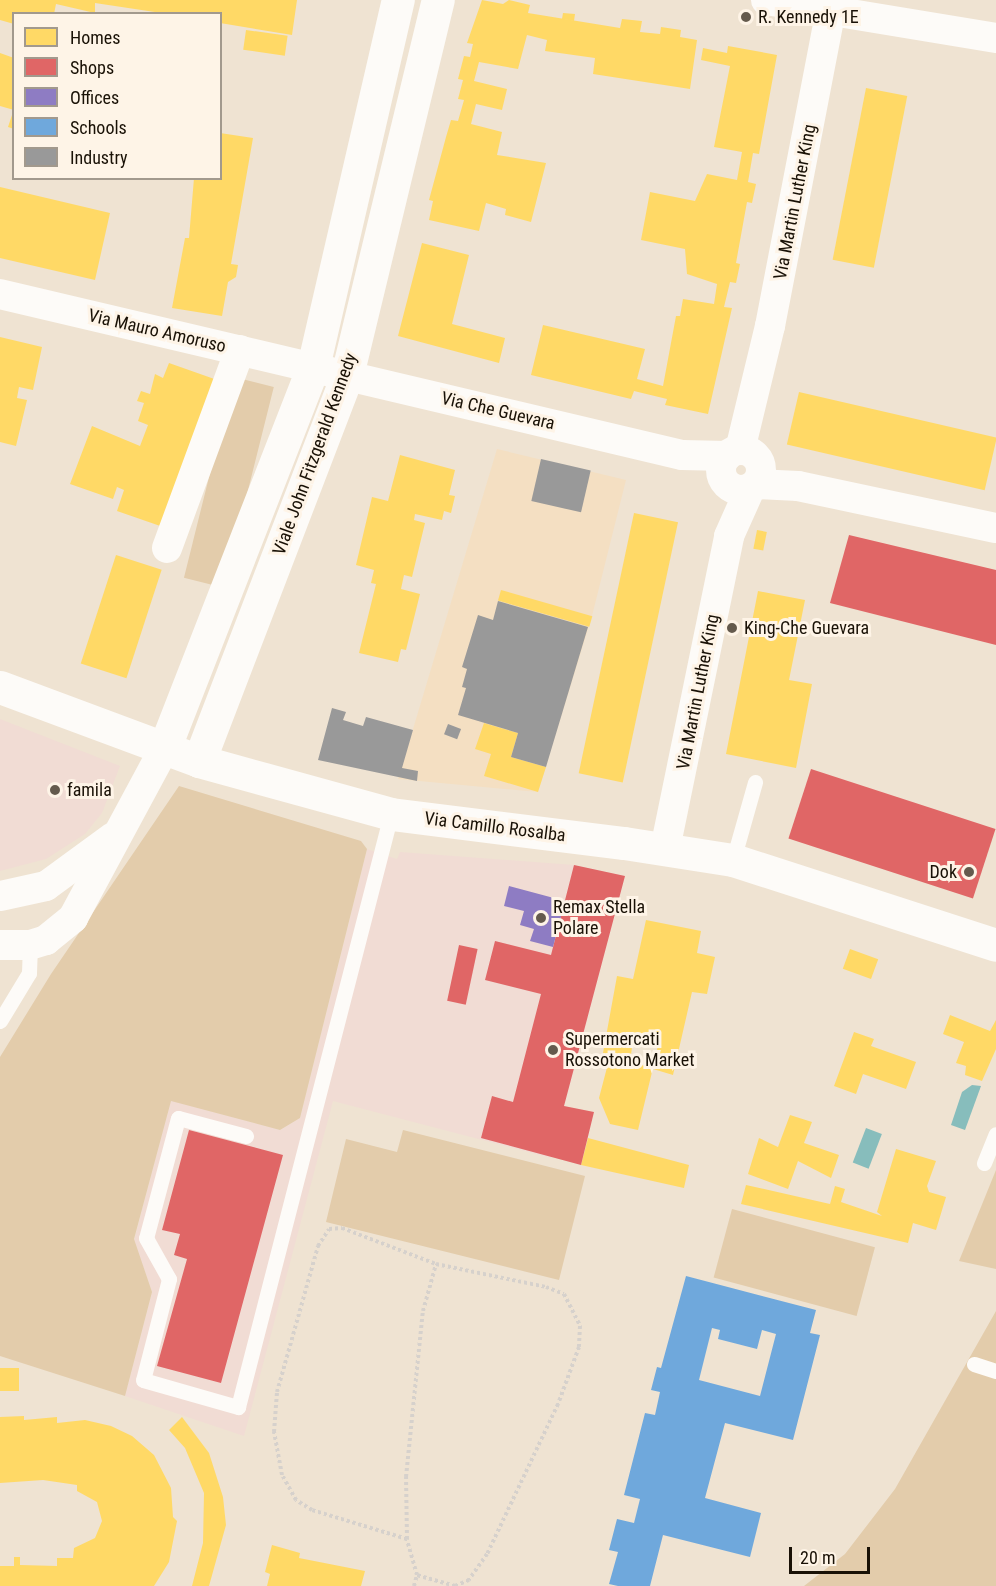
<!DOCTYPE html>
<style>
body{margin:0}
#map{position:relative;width:996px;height:1586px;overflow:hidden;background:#efe3d2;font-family:"Roboto Condensed",sans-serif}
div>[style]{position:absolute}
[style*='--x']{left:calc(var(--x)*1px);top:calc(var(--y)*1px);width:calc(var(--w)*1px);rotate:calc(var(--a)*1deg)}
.commercial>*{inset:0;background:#f1dcd4}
.built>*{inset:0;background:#f4dfc2}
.green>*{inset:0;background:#e3ccab;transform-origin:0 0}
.water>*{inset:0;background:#87bdbc;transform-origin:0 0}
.homes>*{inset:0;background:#ffd966;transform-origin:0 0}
.shops>*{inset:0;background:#e06666;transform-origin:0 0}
.offices>*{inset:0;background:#8e7cc3}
.schools>*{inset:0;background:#6fa8dc}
.industry>*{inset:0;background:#999;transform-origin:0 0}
.path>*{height:4px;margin-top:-2px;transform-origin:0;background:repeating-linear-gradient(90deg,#d6d1cc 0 3px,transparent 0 6px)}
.lane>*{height:15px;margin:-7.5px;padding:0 7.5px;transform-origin:7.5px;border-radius:7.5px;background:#fdfbf8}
.street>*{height:30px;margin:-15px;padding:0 15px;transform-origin:15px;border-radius:15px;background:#fdfbf8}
.street>.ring{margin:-15px;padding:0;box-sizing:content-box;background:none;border:30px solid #fdfbf8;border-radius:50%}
.secondary>*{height:33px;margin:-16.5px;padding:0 16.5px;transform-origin:16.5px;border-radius:16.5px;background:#fdfbf8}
.dots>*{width:16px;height:16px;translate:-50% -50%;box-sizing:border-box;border:3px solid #fef4e7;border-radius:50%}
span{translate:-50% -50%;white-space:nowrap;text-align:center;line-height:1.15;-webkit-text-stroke:6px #fef4e7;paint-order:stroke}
.poi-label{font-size:18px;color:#191106}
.left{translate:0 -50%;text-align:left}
.right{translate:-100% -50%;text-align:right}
.street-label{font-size:18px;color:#191106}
.legend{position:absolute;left:12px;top:12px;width:210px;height:168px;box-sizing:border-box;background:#fef4e7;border:2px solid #a2998d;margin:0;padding:8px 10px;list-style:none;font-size:18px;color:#191106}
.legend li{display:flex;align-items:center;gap:12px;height:30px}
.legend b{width:30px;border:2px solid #a2998d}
.scale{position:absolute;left:789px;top:1547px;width:81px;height:27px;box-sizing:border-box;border:3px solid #191106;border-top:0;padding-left:8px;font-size:18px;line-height:21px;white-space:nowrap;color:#191106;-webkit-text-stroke:4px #fef4e7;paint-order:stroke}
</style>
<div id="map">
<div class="commercial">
<i style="clip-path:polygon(0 719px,120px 766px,102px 813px,85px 834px,46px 859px,0 871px)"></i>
<i style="clip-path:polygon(367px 849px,397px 859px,400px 852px,574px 865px,625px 876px,551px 1158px,333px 1101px,244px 1436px,125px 1396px,152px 1292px,134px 1240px,171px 1100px,280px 1130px,300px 1118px)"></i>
</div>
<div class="built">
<i style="clip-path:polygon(497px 449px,626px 480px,592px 616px,538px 792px,398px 779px)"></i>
</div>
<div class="green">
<i style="left:234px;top:377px;width:41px;height:207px;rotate:14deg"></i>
<i style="clip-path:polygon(179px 786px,361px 841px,367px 849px,300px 1118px,280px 1130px,171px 1101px,134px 1239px,152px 1292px,125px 1396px,0 1356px,0 1057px,51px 974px)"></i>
<i style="clip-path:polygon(403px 1130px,585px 1176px,559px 1280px,326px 1222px,346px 1139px,397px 1152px)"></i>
<i style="clip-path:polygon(996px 1170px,996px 1269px,959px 1261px)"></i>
<i style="left:732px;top:1209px;width:148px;height:71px;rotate:15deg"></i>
<i style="clip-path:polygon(996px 1311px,996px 1586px,804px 1586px,845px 1554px,895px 1489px)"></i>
</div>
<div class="water">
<i style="clip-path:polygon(972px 1085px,981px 1086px,965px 1130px,951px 1125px,962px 1092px)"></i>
<i style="left:866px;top:1128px;width:17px;height:37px;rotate:21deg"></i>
</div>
<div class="homes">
<i style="clip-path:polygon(0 0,297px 0,292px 35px,220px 23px,220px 14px,168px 14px,95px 3px,95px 13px,56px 4px,54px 14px,14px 14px,14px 24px,0 20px)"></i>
<i style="clip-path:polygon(482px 0,503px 4px,509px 0,530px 5px,528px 13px,620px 28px,622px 19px,642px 21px,640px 32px,660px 34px,661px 27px,681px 30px,680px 37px,697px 40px,690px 89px,593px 74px,595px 58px,545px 51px,547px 40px,527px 35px,518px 69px,479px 62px,474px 81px,507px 89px,502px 110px,476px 104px,471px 124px,502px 132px,497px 155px,546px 163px,531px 222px,505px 215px,506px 209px,486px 203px,479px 231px,429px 220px,433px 201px,429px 200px,446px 137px,451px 120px,458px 121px,464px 100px,458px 99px,463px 80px,458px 79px,464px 56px,470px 57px,473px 44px,467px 43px)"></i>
<i style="clip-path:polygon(563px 13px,575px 14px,574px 21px,562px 19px)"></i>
<i style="left:246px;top:30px;width:42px;height:20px;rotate:8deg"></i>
<i style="clip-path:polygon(728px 46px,777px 55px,759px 154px,753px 153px,748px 182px,756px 184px,752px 203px,747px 202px,736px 263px,740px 264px,736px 283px,730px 282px,724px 307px,732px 308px,708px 414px,665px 405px,667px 399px,634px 391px,631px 399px,531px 375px,543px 325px,645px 349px,637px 379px,663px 386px,676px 316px,680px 316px,683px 299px,714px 304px,717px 284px,687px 274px,685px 249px,641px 240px,650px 192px,695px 201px,707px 174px,737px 180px,742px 152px,714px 147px,730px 66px,701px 60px,703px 48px,727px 53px)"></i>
<i style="clip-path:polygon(0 53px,14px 58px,14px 110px,0 106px)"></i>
<i style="left:866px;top:88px;width:42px;height:175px;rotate:11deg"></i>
<i style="clip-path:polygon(13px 112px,14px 112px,14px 129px,8px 127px)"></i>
<i style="clip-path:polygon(220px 133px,253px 138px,231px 264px,238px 265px,236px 277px,228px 282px,222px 316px,172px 308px,185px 238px,189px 238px,194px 178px,220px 178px)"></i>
<i style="clip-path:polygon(0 187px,110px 213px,95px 280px,0 258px)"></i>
<i style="clip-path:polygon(422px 243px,469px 255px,452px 324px,505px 338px,499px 363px,398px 336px)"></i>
<i style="clip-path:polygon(0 337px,42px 347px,33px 390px,19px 387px,17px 398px,27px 400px,16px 446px,0 442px)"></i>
<i style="clip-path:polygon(169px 363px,220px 381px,166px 528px,117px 511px,124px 490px,117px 487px,113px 499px,70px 484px,92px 426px,140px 446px,148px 425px,138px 421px,144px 403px,137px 401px,141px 391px,150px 394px,155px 374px,163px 378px)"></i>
<i style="left:799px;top:392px;width:203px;height:54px;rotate:13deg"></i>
<i style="clip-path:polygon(400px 455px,455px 470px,449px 495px,455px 496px,451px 513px,444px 511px,442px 520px,415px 514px,414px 520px,425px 523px,412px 577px,404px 575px,401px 589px,420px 594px,406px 650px,401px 649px,398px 662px,359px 653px,376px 584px,371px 583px,374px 570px,356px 565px,372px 497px,388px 501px)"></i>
<i style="left:634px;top:513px;width:45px;height:266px;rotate:12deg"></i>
<i style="left:757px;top:530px;width:10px;height:19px;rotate:11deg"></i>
<i style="left:116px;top:555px;width:48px;height:114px;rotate:18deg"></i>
<i style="left:501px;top:590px;width:95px;height:11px;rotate:16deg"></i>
<i style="clip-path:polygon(758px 591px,805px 600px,789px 680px,812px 684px,796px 768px,726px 754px)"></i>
<i style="clip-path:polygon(484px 723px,518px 733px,511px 757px,546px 767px,538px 792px,484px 776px,491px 754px,475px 749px)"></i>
<i style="clip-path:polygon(646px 920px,701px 931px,697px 953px,715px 957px,707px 994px,692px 992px,673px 1075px,653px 1069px,658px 1045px,633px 1040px,630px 1062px,653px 1068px,638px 1130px,610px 1124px,599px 1098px,610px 1056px,603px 1053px,617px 976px,633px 979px)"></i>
<i style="left:850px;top:949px;width:30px;height:21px;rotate:20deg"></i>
<i style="clip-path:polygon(950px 1015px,990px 1031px,996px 1020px,996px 1049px,982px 1081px,965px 1075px,966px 1066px,956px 1063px,964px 1042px,943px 1034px)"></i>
<i style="clip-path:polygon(854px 1032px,874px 1039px,871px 1046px,916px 1062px,906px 1089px,863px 1074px,856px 1094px,834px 1086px)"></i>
<i style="clip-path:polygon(790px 1115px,812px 1122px,804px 1143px,839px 1155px,831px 1178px,798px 1161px,788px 1189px,748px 1174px,759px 1138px,778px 1147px)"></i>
<i style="clip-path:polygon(588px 1138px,689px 1165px,684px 1188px,581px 1165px)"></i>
<i style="clip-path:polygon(896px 1149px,936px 1161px,927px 1186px,929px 1192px,946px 1197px,936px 1230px,913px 1223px,908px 1243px,741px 1204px,746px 1185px,830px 1204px,835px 1186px,845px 1189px,841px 1202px,882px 1216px,877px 1212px)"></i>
<i style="left:0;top:1368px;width:19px;height:23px"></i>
<i style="clip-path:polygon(24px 1416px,24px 1420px,57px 1417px,57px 1423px,85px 1420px,111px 1426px,132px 1436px,154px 1455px,171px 1488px,173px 1517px,177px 1521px,169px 1562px,154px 1586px,0 1586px,0 1566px,14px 1566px,14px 1557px,20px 1557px,20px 1565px,57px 1566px,57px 1558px,73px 1558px,74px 1548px,95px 1538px,102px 1521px,97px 1502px,77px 1491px,77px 1485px,43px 1480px,0 1483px,0 1417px)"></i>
<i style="clip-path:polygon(182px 1417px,209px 1453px,223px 1497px,226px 1525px,209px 1586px,192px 1586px,203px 1543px,204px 1493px,185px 1448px,169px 1430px)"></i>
<i style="clip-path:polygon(272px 1545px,300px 1553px,299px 1558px,365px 1571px,361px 1586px,267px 1586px,270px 1574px,265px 1572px)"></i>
</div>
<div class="shops">
<i style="clip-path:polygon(849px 535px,996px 570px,996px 645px,830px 603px)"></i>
<i style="left:811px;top:769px;width:194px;height:73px;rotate:18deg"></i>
<i style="clip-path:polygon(574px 865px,625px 876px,564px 1106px,594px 1112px,581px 1165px,481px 1138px,492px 1096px,513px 1102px,541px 994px,485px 980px,495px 941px,551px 955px)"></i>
<i style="left:459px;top:945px;width:19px;height:57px;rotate:12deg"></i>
<i style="clip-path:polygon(189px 1130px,283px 1155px,221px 1383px,157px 1366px,187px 1259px,174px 1255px,180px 1234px,162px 1230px)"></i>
</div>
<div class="offices">
<i style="clip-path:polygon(509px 886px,565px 901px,553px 947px,530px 941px,534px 929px,520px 925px,524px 911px,504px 906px)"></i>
</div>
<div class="schools">
<i style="clip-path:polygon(evenodd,686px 1276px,816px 1310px,810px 1333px,820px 1335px,793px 1440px,725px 1423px,705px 1498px,761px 1513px,750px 1557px,663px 1535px,650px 1586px,618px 1586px,609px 1584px,618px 1552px,609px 1550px,617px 1519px,634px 1523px,640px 1499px,624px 1495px,645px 1413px,655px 1415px,660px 1392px,651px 1390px,657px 1367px,661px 1368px,686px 1276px,712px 1328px,720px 1330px,718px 1339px,757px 1349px,762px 1330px,776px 1334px,760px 1396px,699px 1380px,712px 1328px)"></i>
</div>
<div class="industry">
<i style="left:541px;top:459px;width:51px;height:43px;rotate:13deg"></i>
<i style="clip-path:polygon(498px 601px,588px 627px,546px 767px,511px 757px,518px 733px,458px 715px,466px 688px,462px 687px,467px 669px,462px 667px,478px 615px,493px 620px)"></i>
<i style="clip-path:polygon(332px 708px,346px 712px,343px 720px,363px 726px,366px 717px,413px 730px,402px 768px,418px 771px,417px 781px,318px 760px)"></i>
<i style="left:448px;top:724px;width:14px;height:11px;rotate:21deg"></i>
</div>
<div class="path">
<i style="--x:407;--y:1539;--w:99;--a:-163"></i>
<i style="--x:312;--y:1510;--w:19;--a:-148"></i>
<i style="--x:296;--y:1500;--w:29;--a:-119"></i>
<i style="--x:282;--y:1475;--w:44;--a:-100.5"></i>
<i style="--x:274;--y:1432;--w:40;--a:-85.7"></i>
<i style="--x:277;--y:1392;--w:152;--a:-74.3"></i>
<i style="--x:318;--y:1246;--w:20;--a:-57"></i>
<i style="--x:329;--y:1229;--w:13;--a:-4"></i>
<i style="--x:342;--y:1228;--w:101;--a:21"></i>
<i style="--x:436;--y:1264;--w:112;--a:11.8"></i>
<i style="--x:546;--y:1287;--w:19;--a:21"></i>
<i style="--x:564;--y:1294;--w:36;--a:63"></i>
<i style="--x:580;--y:1326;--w:21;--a:93"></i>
<i style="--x:579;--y:1347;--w:61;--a:110.2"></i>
<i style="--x:558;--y:1404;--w:166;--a:115.3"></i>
<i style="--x:487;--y:1554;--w:32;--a:125"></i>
<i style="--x:469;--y:1580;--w:15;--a:157"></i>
<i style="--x:455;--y:1586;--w:40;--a:-164"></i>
<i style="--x:414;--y:1586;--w:11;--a:-75"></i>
<i style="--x:417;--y:1575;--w:37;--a:-106"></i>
<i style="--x:407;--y:1539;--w:62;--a:-90.9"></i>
<i style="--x:406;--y:1477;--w:167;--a:-84.2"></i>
<i style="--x:423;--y:1311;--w:49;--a:-74.5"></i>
</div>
<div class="lane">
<i style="--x:733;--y:860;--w:81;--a:-74.2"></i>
<i style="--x:0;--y:1021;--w:56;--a:-58.9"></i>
<i style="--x:29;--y:973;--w:28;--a:-88"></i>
<i style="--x:246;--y:1136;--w:70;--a:-165.2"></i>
<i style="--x:178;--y:1118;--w:124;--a:104.9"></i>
<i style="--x:146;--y:1238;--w:47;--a:60.7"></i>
<i style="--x:169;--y:1279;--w:104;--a:104.4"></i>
<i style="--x:143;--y:1380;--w:99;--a:15.9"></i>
<i style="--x:238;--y:1407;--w:612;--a:-75.53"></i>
<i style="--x:984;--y:1163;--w:31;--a:-68"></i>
<i style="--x:974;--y:1364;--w:23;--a:18"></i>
</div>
<div class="street">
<i style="--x:766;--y:0;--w:233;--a:9.4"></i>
<i style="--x:0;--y:294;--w:701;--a:13.28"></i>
<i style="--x:682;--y:455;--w:45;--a:1.3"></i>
<i class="ring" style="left:721px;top:450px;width:10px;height:10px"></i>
<i style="--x:740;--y:450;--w:128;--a:-76.4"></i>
<i style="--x:770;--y:326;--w:332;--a:-79.1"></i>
<i style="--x:756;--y:484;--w:42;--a:2.7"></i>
<i style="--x:798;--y:486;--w:202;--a:12"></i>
<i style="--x:167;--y:548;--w:211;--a:-69.8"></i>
<i style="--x:665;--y:849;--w:319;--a:-78.4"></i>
<i style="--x:729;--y:536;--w:51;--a:-65.9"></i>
<i style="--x:0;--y:896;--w:47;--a:-12.3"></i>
<i style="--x:46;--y:886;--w:83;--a:-36.2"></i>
<i style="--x:0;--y:945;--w:30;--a:0"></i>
<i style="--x:30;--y:945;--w:17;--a:-17"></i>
<i style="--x:46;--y:940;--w:35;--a:-39"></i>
<i style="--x:73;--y:918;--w:192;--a:-61.7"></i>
</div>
<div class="secondary">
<i style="--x:0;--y:687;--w:212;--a:20.4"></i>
<i style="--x:199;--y:761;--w:199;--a:15.4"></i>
<i style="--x:391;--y:814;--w:235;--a:7.1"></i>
<i style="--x:624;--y:843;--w:110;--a:8.9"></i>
<i style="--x:733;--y:860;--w:276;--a:17.9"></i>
<i style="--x:164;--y:749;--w:410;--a:-68.7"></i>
<i style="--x:313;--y:367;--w:377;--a:-77"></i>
<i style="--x:199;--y:761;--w:413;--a:-69"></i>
<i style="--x:347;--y:375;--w:386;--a:-76.4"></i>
</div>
<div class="dots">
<i style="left:746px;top:17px;background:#645a4d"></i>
<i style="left:732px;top:628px;background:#645a4d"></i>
<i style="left:55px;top:790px;background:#645a4d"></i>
<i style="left:969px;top:872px;background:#645a4d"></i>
<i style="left:541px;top:918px;background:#645a4d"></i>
<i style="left:553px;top:1050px;background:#645a4d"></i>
</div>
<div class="poi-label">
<span class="left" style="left:758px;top:17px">R. Kennedy 1E</span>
<span class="left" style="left:744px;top:628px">King-Che Guevara</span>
<span class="left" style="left:67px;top:790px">famila</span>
<span class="right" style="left:957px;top:872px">Dok</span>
<span class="left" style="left:553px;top:918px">Remax Stella<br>Polare</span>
<span class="left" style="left:565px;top:1050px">Supermercati<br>Rossotono Market</span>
</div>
<div class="street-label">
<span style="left:795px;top:202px;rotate:-79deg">Via Martin Luther King</span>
<span style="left:157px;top:331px;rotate:13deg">Via Mauro Amoruso</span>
<span style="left:498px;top:411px;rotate:13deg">Via Che Guevara</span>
<span style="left:315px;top:454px;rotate:-70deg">Viale John Fitzgerald Kennedy</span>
<span style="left:698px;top:692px;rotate:-79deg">Via Martin Luther King</span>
<span style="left:495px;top:827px;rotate:7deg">Via Camillo Rosalba</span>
</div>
<ul class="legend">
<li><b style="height:16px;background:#ffd966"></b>Homes</li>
<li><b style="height:16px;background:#e06666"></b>Shops</li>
<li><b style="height:16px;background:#8e7cc3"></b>Offices</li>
<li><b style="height:16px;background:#6fa8dc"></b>Schools</li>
<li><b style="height:16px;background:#999"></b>Industry</li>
</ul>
<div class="scale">20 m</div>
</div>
